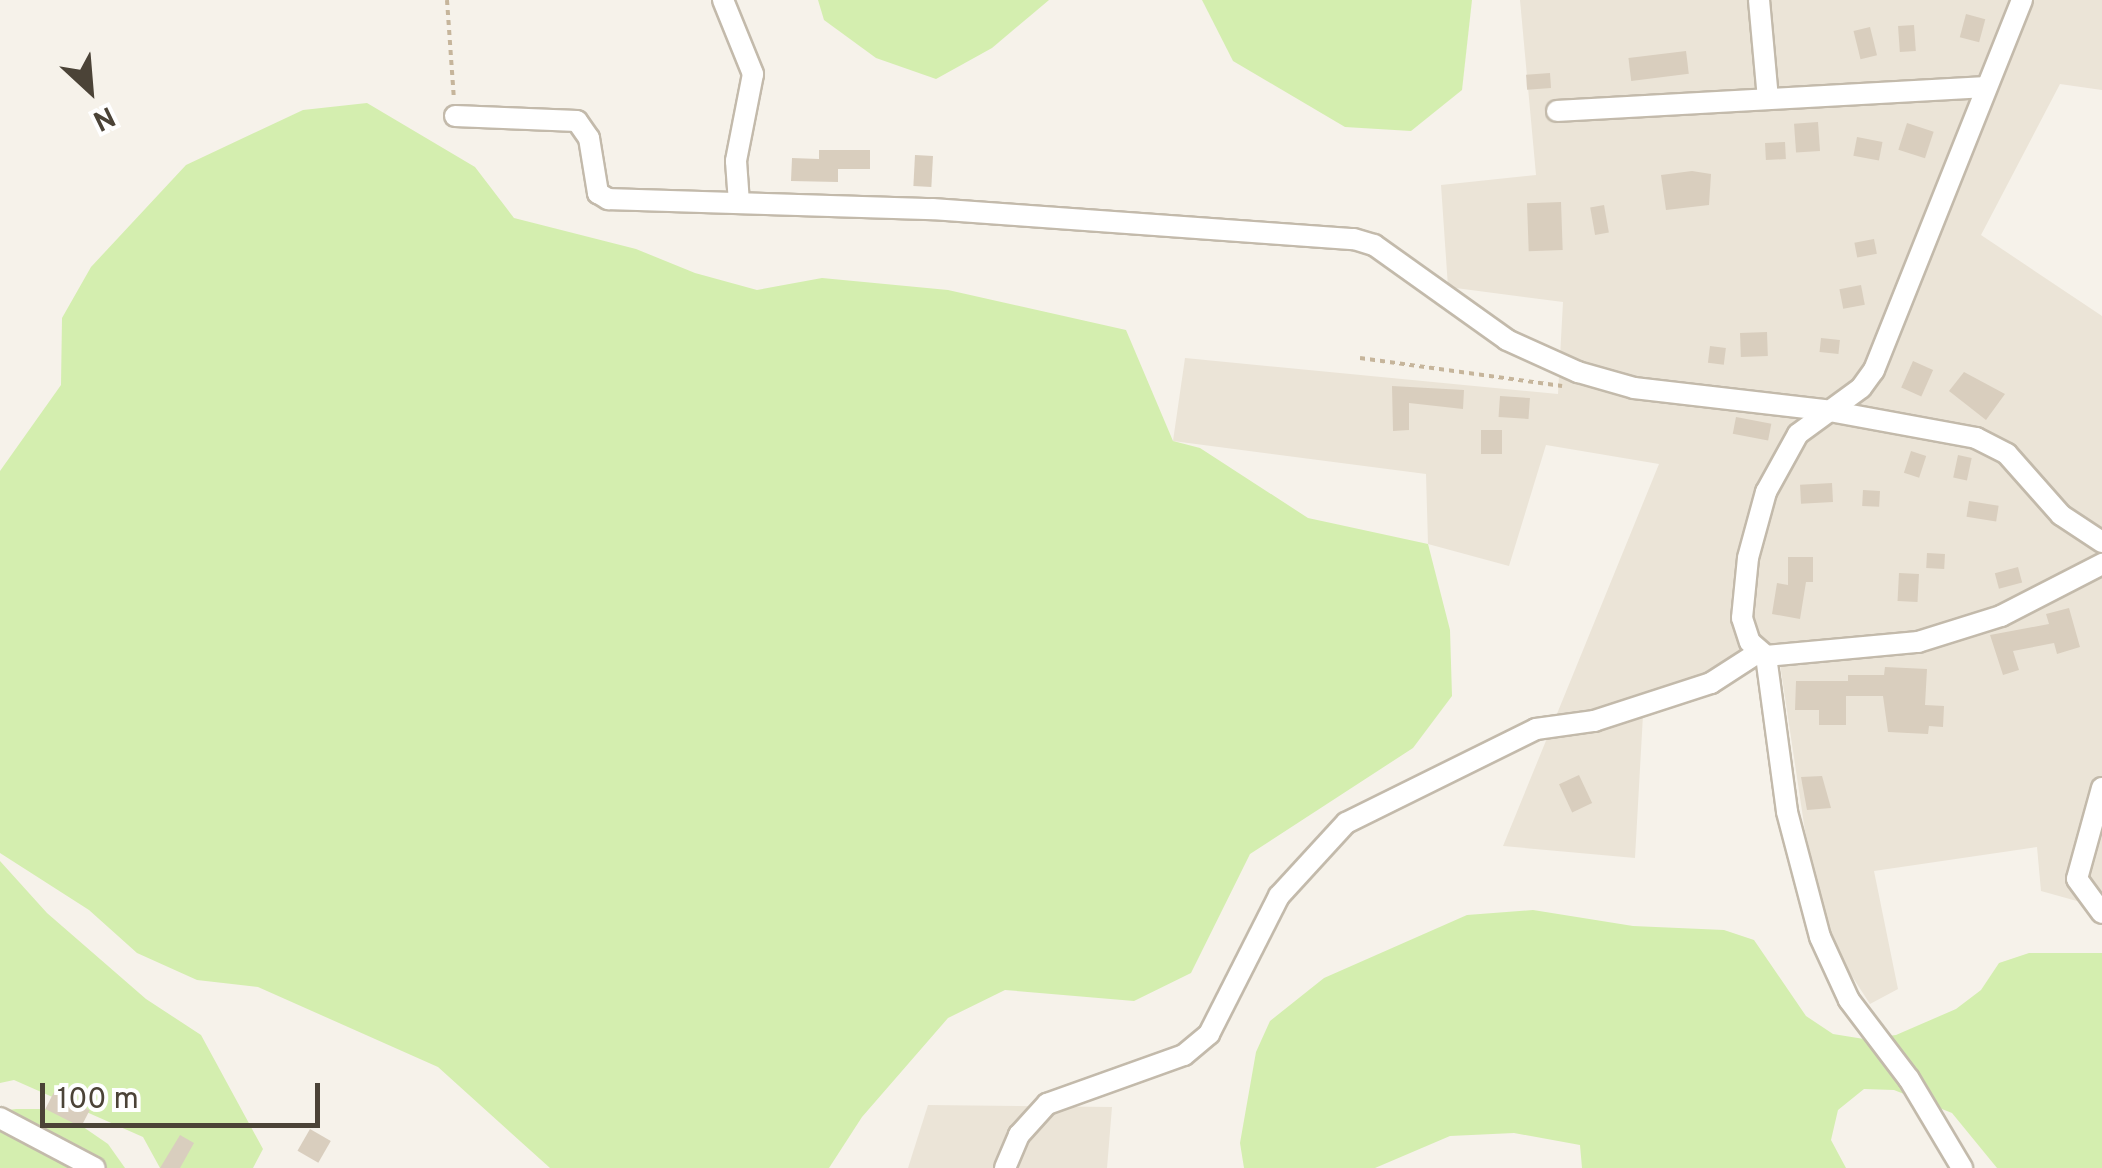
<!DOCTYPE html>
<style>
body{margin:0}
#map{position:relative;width:2102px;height:1168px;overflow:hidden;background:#f6f2ea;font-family:Overpass,sans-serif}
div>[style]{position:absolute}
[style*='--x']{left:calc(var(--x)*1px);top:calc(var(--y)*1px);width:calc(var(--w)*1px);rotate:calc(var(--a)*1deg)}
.residential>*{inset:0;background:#ebe4d7}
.green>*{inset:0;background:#d4eeaf}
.building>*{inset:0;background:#d9cebe;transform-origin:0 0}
.path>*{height:4px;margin-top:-2px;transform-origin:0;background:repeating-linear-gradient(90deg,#c6b59b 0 5px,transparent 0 10px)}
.roads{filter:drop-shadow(2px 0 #c3baab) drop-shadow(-2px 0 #c3baab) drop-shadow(0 2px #c3baab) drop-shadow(0 -2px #c3baab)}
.street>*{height:20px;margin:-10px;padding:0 10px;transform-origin:10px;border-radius:10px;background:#fff}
span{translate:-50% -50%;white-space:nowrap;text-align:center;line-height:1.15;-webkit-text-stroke:8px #fff;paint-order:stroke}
.north{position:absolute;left:40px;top:40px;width:100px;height:100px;-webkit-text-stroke:8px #fff;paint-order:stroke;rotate:154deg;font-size:28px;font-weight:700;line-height:40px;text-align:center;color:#4b4337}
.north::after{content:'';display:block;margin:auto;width:35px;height:45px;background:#4b4337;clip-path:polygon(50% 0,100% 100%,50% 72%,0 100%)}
.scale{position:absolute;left:40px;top:1083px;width:280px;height:45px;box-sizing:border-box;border:5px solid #4b4337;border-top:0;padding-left:12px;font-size:30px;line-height:35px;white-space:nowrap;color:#4b4337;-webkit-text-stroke:8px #fff;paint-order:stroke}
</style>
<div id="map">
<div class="residential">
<i style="clip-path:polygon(1520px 0,2102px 0,2102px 90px,2060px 84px,1981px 235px,2102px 316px,2102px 908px,2041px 891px,2037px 847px,1874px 871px,1898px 989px,1870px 1004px,1833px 947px,1805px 831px,1777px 644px,1644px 697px,1635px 858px,1503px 846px,1659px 464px,1546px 445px,1509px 566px,1428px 544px,1426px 474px,1173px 441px,1185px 358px,1558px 394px,1563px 302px,1448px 287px,1441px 185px,1536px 175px)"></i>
<i style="clip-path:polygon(928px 1105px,1112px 1107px,1107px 1168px,908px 1168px)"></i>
</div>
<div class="green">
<i style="clip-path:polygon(818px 0,1049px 0,992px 48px,936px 79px,876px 58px,824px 20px)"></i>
<i style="clip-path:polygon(1202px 0,1472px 0,1462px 90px,1411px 131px,1345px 127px,1233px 61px)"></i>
<i style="clip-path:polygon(367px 103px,475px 167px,514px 218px,636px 249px,695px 273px,757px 290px,822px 278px,948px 290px,1126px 330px,1173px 441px,1200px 448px,1308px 518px,1428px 544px,1450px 630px,1452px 696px,1413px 748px,1250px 854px,1191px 973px,1134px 1001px,1005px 990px,948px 1018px,862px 1117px,829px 1168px,550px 1168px,438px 1067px,258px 987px,197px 980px,137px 953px,89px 910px,0 853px,0 471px,61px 385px,62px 318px,91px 267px,186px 165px,303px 110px)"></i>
<i style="clip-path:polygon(0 861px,47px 913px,146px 999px,201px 1035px,263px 1149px,253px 1168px,160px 1168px,143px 1137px,14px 1080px,0 1083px)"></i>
<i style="clip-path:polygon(1533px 910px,1633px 926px,1724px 930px,1754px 940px,1806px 1016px,1833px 1034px,1864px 1039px,1896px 1035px,1956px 1009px,1981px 990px,1999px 963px,2029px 953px,2102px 953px,2102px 1168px,1997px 1168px,1952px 1113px,1894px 1090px,1864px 1089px,1838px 1110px,1831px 1140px,1846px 1168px,1582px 1168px,1580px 1145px,1514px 1133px,1450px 1136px,1375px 1168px,1244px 1168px,1240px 1143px,1256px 1052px,1270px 1021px,1324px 978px,1467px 915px)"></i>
<i style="clip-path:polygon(16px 1109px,57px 1109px,108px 1144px,125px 1168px,0 1168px,0 1111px)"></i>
</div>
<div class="building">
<i style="left:1966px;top:14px;width:20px;height:24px;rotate:15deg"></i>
<i style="left:1914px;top:25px;width:26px;height:16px;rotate:86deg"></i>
<i style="left:1870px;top:27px;width:29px;height:17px;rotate:76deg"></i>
<i style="left:1686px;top:51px;width:23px;height:58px;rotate:83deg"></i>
<i style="left:1550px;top:73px;width:15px;height:24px;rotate:86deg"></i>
<i style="left:1818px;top:122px;width:29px;height:24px;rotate:86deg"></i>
<i style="left:1907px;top:123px;width:28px;height:28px;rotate:18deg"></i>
<i style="left:1857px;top:137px;width:26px;height:19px;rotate:11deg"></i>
<i style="left:1785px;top:142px;width:17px;height:20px;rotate:87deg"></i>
<i style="clip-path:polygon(819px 150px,870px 150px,870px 169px,838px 169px,838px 182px,791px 181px,792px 158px,819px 159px)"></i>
<i style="left:915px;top:155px;width:18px;height:31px;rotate:3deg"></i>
<i style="clip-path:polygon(1692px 171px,1711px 174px,1709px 205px,1666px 210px,1661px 175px)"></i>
<i style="left:1561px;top:202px;width:48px;height:34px;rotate:88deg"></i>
<i style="left:1604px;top:205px;width:28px;height:14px;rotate:80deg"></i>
<i style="left:1874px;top:239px;width:15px;height:20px;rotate:79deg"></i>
<i style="left:1861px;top:285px;width:20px;height:22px;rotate:79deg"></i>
<i style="left:1767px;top:332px;width:24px;height:27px;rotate:88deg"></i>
<i style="left:1821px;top:338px;width:19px;height:14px;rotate:6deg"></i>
<i style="left:1710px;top:346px;width:16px;height:17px;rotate:7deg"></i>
<i style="left:1913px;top:361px;width:22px;height:29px;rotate:24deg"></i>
<i style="clip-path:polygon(1964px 372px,2005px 394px,1986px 420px,1949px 391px)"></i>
<i style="clip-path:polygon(1392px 386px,1464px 390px,1463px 409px,1409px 403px,1409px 430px,1393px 431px)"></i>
<i style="left:1500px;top:396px;width:30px;height:21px;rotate:4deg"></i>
<i style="left:1736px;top:417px;width:36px;height:17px;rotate:11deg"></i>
<i style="left:1502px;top:430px;width:24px;height:21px;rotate:90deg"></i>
<i style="left:1911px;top:451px;width:16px;height:23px;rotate:18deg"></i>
<i style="left:1958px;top:455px;width:14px;height:23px;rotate:12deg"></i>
<i style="left:1832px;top:483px;width:19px;height:32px;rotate:87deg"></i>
<i style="left:1863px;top:490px;width:17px;height:16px;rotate:3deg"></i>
<i style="left:1969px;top:501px;width:30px;height:16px;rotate:9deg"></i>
<i style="left:1927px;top:553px;width:18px;height:15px;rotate:3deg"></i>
<i style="clip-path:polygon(1788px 557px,1813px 557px,1813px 582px,1806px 582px,1800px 619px,1772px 614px,1777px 583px,1788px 585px)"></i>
<i style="left:2018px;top:567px;width:16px;height:24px;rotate:75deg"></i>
<i style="left:1899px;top:573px;width:20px;height:28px;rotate:3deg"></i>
<i style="clip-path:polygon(2069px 608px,2080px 647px,2057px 654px,2054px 643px,2013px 651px,2019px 670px,2003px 675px,1990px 635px,2049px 624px,2046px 614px)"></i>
<i style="clip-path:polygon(1885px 667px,1927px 669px,1925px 705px,1944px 706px,1943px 727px,1929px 726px,1928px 734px,1888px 732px,1883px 696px,1846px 696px,1846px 725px,1819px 725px,1819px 710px,1795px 710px,1796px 681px,1848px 681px,1848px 675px,1884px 675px)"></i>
<i style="left:1579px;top:775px;width:31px;height:22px;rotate:65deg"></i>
<i style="clip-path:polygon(1822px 776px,1831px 808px,1807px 810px,1801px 777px)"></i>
<i style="left:54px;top:1092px;width:40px;height:19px;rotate:27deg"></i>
<i style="left:310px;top:1129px;width:24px;height:25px;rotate:30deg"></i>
<i style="clip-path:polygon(180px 1135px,194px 1143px,180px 1168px,160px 1168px)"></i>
</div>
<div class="path">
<i style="--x:447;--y:0;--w:100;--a:86"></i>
<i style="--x:1360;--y:358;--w:204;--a:7.9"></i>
</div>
<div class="roads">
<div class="street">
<i style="--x:723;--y:0;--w:80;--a:67.9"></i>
<i style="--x:753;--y:74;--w:89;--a:101.1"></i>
<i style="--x:736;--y:161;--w:42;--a:85.9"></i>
<i style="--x:1759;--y:0;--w:99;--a:84.8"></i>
<i style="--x:2022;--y:0;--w:399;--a:111.8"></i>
<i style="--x:1874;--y:370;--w:22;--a:126"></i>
<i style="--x:1861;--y:388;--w:78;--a:143.9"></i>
<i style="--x:1798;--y:434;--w:66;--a:118.9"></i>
<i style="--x:1766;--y:492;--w:68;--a:105.3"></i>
<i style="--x:1748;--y:558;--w:60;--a:95.7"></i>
<i style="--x:1742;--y:618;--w:25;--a:72"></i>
<i style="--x:1750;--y:642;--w:21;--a:41"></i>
<i style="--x:1766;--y:656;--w:153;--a:-5.3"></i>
<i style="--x:1918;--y:642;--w:87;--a:-17.4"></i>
<i style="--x:2001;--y:616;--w:114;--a:-27.2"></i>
<i style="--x:1557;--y:111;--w:429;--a:-3.2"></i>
<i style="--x:455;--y:116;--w:122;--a:2.3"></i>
<i style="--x:577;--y:121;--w:21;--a:55"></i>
<i style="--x:589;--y:138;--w:56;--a:80.7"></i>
<i style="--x:598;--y:193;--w:12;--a:31"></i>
<i style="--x:608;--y:199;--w:324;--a:1.8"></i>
<i style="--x:932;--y:209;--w:423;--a:4.1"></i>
<i style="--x:1354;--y:239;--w:21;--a:17"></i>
<i style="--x:1374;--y:245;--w:163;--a:35.5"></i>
<i style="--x:1507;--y:340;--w:78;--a:24.3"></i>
<i style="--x:1578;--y:372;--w:58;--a:15.9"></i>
<i style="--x:1634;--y:388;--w:191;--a:6.6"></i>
<i style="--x:1824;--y:410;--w:155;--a:10.4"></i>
<i style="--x:1976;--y:438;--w:35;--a:27"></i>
<i style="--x:2007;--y:454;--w:81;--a:48.5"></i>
<i style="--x:2061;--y:515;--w:49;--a:33.4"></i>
<i style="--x:1766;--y:656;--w:157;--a:82.3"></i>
<i style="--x:1787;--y:812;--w:129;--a:75.2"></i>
<i style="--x:1820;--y:937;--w:69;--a:65.3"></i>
<i style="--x:1849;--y:1000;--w:99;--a:52.8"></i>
<i style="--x:1909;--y:1079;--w:104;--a:59.2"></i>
<i style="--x:2102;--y:788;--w:94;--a:105.4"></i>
<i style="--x:2077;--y:879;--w:42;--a:53.7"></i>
<i style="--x:0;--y:1118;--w:107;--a:27.8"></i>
<i style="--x:1005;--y:1168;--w:36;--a:-67"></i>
<i style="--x:1019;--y:1135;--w:42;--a:-47.9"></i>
<i style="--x:1047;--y:1104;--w:145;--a:-19.7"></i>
<i style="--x:1184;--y:1055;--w:33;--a:-40"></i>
<i style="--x:1209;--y:1034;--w:155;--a:-63.1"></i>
<i style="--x:1279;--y:896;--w:99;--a:-47.5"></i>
<i style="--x:1346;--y:823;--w:212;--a:-26.3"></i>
<i style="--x:1536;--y:729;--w:59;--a:-7.9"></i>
<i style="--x:1594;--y:721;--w:123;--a:-18"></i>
<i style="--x:1711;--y:683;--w:57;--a:-32.9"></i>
</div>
</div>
<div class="north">N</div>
<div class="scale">100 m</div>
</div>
